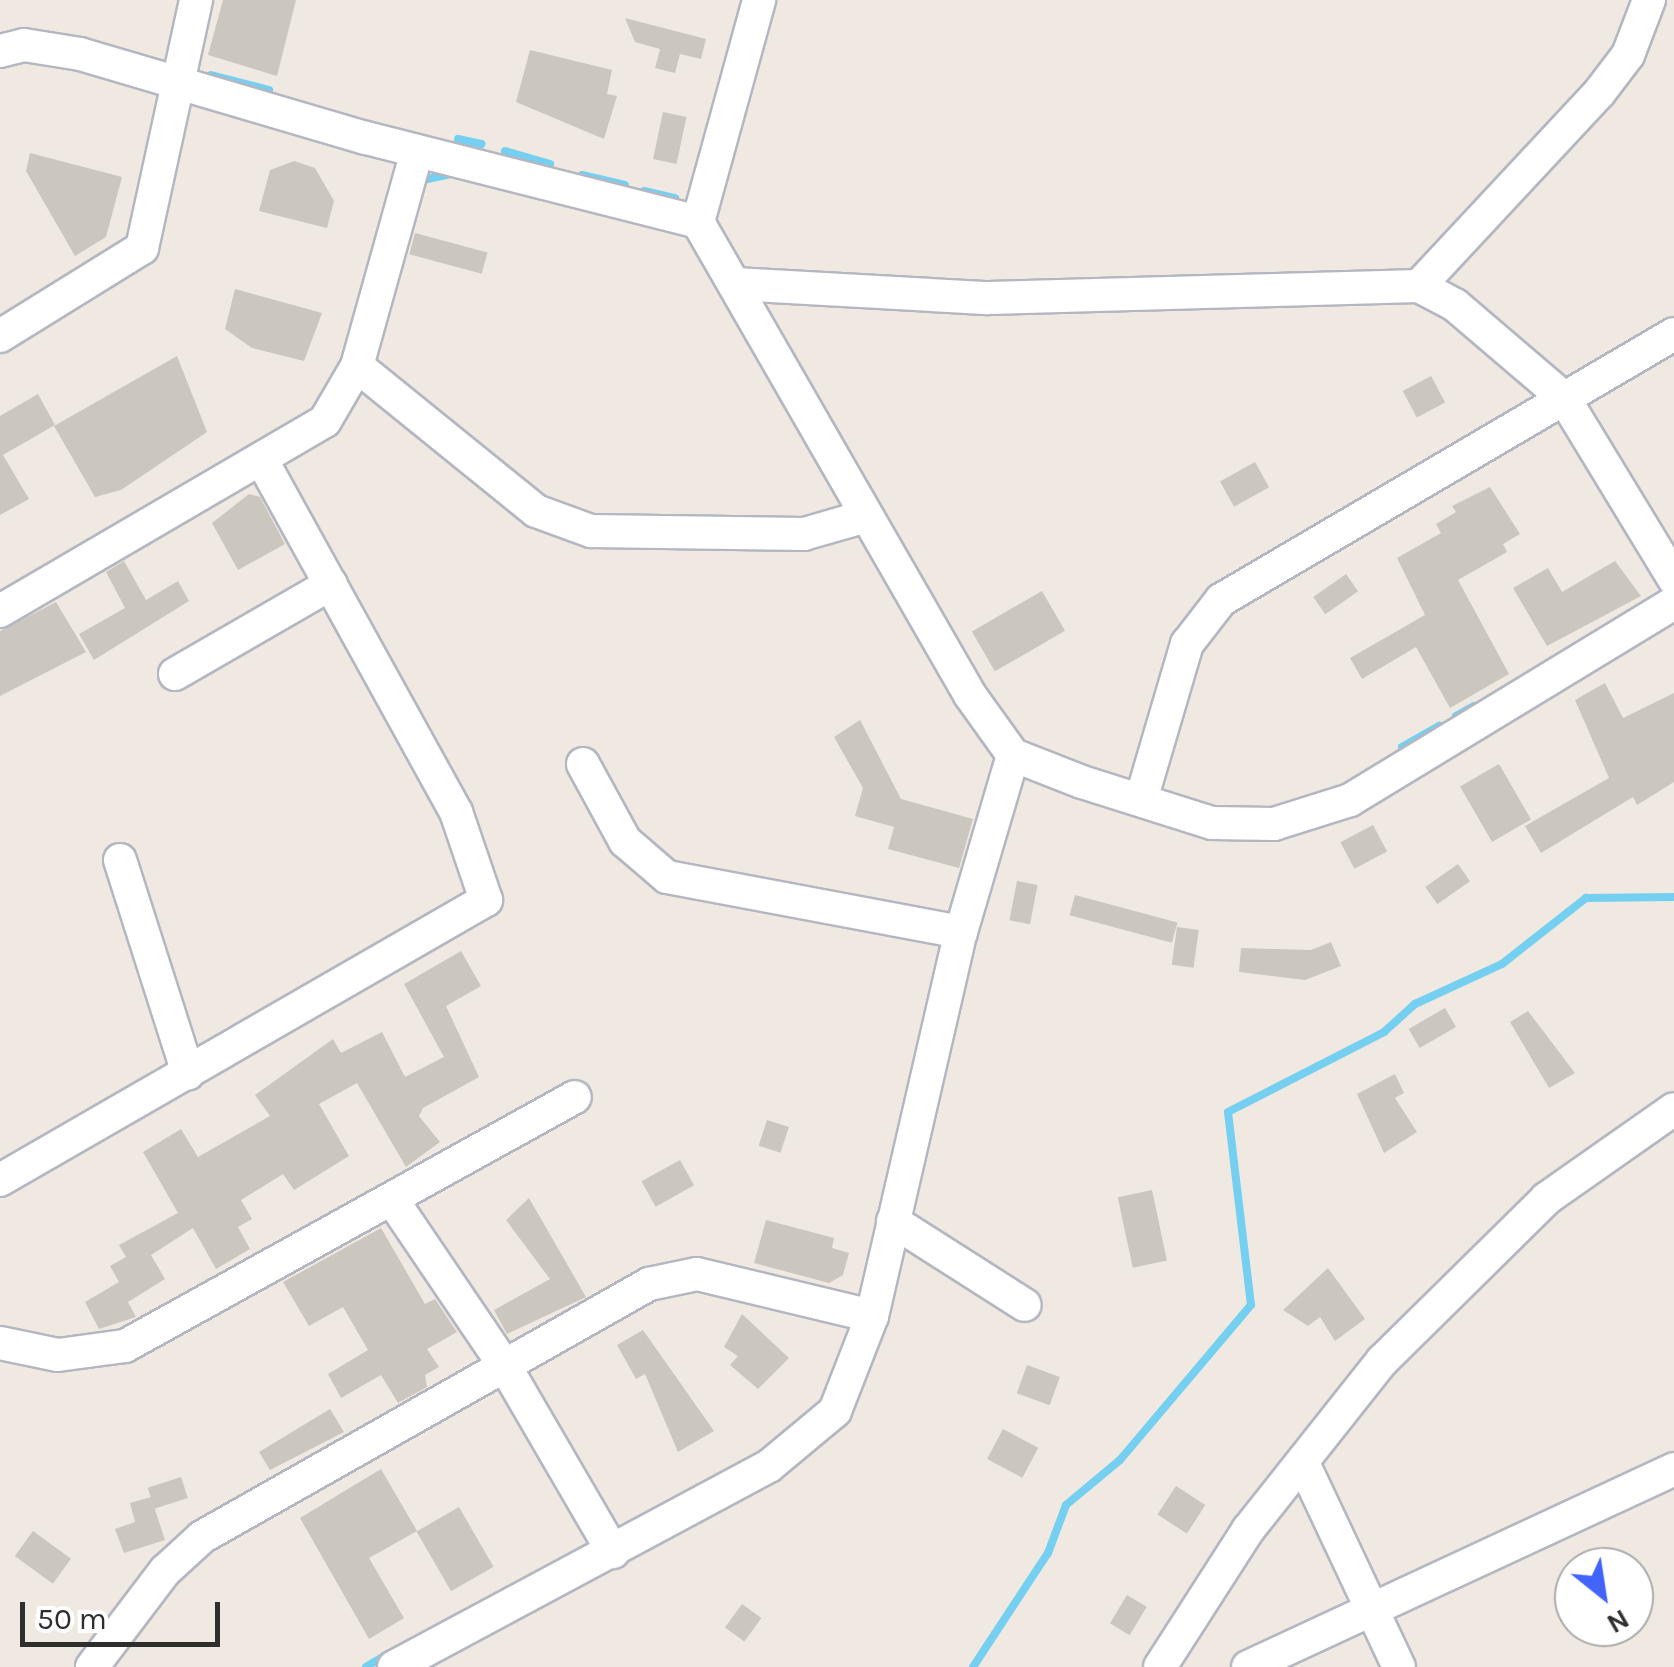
<!DOCTYPE html>
<style>
body{margin:0}
#map{position:relative;width:1674px;height:1667px;overflow:hidden;background:#efe9e1;font-family:Karla,sans-serif}
div>[style]{position:absolute}
[style*='--x']{left:calc(var(--x)*1px);top:calc(var(--y)*1px);width:calc(var(--w)*1px);rotate:calc(var(--a)*1deg)}
.stream>*{height:8px;margin:-4px;padding:0 4px;transform-origin:4px;border-radius:4px;background:#75cff0}
.building>*{inset:0;background:#cbc7bf;transform-origin:0 0}
.roads{filter:drop-shadow(2px 0 #b4b7c1) drop-shadow(-2px 0 #b4b7c1) drop-shadow(0 2px #b4b7c1) drop-shadow(0 -2px #b4b7c1)}
.minor>*{height:32px;margin:-16px;padding:0 16px;transform-origin:16px;border-radius:16px;background:#fff}
span{translate:-50% -50%;white-space:nowrap;text-align:center;line-height:1.15;-webkit-text-stroke:8px #fff;paint-order:stroke}
.north{position:absolute;left:1554px;top:1547px;width:100px;height:100px;box-sizing:border-box;background:#fff;border:2px solid #ababab;border-radius:50%;rotate:150deg;font-size:28px;font-weight:700;line-height:40px;text-align:center;color:#2e2e2e}
.north::after{content:'';display:block;margin:auto;width:35px;height:45px;background:#4264fb;clip-path:polygon(50% 0,100% 100%,50% 72%,0 100%)}
.scale{position:absolute;left:20px;top:1602px;width:200px;height:45px;box-sizing:border-box;border:5px solid #2e2e2e;border-top:0;padding-left:12px;font-size:30px;line-height:35px;white-space:nowrap;color:#2e2e2e;-webkit-text-stroke:8px #fff;paint-order:stroke}
</style>
<div id="map">
<div class="stream">
<i style="--x:211;--y:75;--w:60;--a:14.5"></i>
<i style="--x:458;--y:139;--w:24;--a:12"></i>
<i style="--x:505;--y:151;--w:47;--a:16.1"></i>
<i style="--x:582;--y:175;--w:44;--a:13.1"></i>
<i style="--x:418;--y:181;--w:30;--a:-12"></i>
<i style="--x:644;--y:191;--w:32;--a:13"></i>
<i style="--x:1456;--y:716;--w:21;--a:-29"></i>
<i style="--x:1402;--y:747;--w:43;--a:-29.6"></i>
<i style="--x:366;--y:1667;--w:26;--a:-31"></i>
<i style="--x:973;--y:1667;--w:136;--a:-56.7"></i>
<i style="--x:1048;--y:1553;--w:51;--a:-69.4"></i>
<i style="--x:1066;--y:1505;--w:70;--a:-39.8"></i>
<i style="--x:1120;--y:1460;--w:203;--a:-49.8"></i>
<i style="--x:1251;--y:1305;--w:194;--a:-96.8"></i>
<i style="--x:1228;--y:1112;--w:175;--a:-27.1"></i>
<i style="--x:1384;--y:1032;--w:42;--a:-42.1"></i>
<i style="--x:1415;--y:1004;--w:96;--a:-24.7"></i>
<i style="--x:1502;--y:964;--w:107;--a:-38.2"></i>
<i style="--x:1586;--y:898;--w:88;--a:-0.7"></i>
</div>
<div class="building">
<i style="clip-path:polygon(223px 0,296px 0,277px 76px,208px 55px)"></i>
<i style="clip-path:polygon(625px 18px,706px 39px,701px 59px,680px 54px,675px 73px,655px 68px,660px 49px,635px 42px)"></i>
<i style="clip-path:polygon(530px 50px,612px 70px,607px 94px,617px 96px,604px 139px,516px 102px)"></i>
<i style="left:663px;top:112px;width:24px;height:48px;rotate:12deg"></i>
<i style="clip-path:polygon(30px 153px,122px 177px,106px 237px,75px 256px,26px 171px)"></i>
<i style="clip-path:polygon(294px 161px,315px 168px,334px 201px,327px 228px,259px 211px,270px 170px)"></i>
<i style="left:415px;top:233px;width:75px;height:22px;rotate:15deg"></i>
<i style="clip-path:polygon(235px 289px,322px 313px,304px 361px,252px 348px,225px 329px)"></i>
<i style="clip-path:polygon(177px 356px,207px 432px,121px 490px,95px 497px,54px 426px)"></i>
<i style="left:1431px;top:376px;width:30px;height:32px;rotate:62deg"></i>
<i style="clip-path:polygon(38px 394px,55px 425px,3px 455px,29px 499px,0 515px,0 416px)"></i>
<i style="left:1255px;top:462px;width:29px;height:40px;rotate:61deg"></i>
<i style="clip-path:polygon(1490px 487px,1520px 534px,1503px 544px,1507px 552px,1458px 580px,1509px 674px,1450px 708px,1416px 647px,1362px 679px,1350px 658px,1425px 615px,1397px 558px,1441px 533px,1436px 524px,1456px 512px,1452px 506px)"></i>
<i style="clip-path:polygon(249px 494px,260px 497px,285px 544px,238px 570px,212px 523px)"></i>
<i style="clip-path:polygon(124px 561px,146px 600px,178px 581px,189px 601px,94px 660px,79px 634px,125px 608px,106px 572px)"></i>
<i style="clip-path:polygon(1615px 561px,1641px 596px,1547px 646px,1513px 588px,1548px 568px,1562px 592px)"></i>
<i style="left:1346px;top:574px;width:21px;height:40px;rotate:55deg"></i>
<i style="left:1042px;top:591px;width:46px;height:81px;rotate:60deg"></i>
<i style="clip-path:polygon(56px 602px,86px 652px,0 696px,0 631px)"></i>
<i style="clip-path:polygon(1605px 683px,1623px 718px,1674px 693px,1674px 782px,1637px 805px,1633px 797px,1541px 853px,1525px 826px,1609px 778px,1575px 700px)"></i>
<i style="clip-path:polygon(860px 720px,901px 799px,973px 819px,959px 868px,888px 849px,894px 827px,855px 816px,863px 788px,834px 737px)"></i>
<i style="left:1499px;top:764px;width:64px;height:45px;rotate:60deg"></i>
<i style="left:1373px;top:825px;width:30px;height:37px;rotate:62deg"></i>
<i style="left:1458px;top:864px;width:21px;height:40px;rotate:55deg"></i>
<i style="left:1017px;top:881px;width:21px;height:40px;rotate:11deg"></i>
<i style="left:1075px;top:895px;width:106px;height:21px;rotate:15deg"></i>
<i style="left:1177px;top:927px;width:22px;height:38px;rotate:8deg"></i>
<i style="clip-path:polygon(1331px 942px,1341px 966px,1305px 980px,1239px 972px,1241px 948px,1311px 950px)"></i>
<i style="clip-path:polygon(461px 951px,481px 986px,446px 1006px,479px 1077px,423px 1108px,419px 1116px,440px 1142px,406px 1167px,357px 1083px,319px 1104px,349px 1156px,294px 1190px,283px 1174px,241px 1200px,252px 1219px,238px 1227px,250px 1249px,216px 1269px,193px 1228px,151px 1255px,165px 1279px,128px 1302px,136px 1317px,99px 1329px,85px 1302px,119px 1282px,110px 1266px,126px 1257px,119px 1245px,178px 1213px,143px 1152px,181px 1129px,198px 1157px,270px 1116px,255px 1095px,333px 1039px,341px 1053px,382px 1032px,405px 1077px,444px 1057px,404px 984px)"></i>
<i style="left:1445px;top:1008px;width:22px;height:42px;rotate:60deg"></i>
<i style="clip-path:polygon(1528px 1011px,1575px 1073px,1549px 1088px,1510px 1022px)"></i>
<i style="clip-path:polygon(1395px 1074px,1404px 1093px,1395px 1098px,1417px 1132px,1384px 1153px,1357px 1094px)"></i>
<i style="left:767px;top:1120px;width:23px;height:27px;rotate:18deg"></i>
<i style="left:680px;top:1160px;width:29px;height:44px;rotate:61deg"></i>
<i style="left:1152px;top:1190px;width:72px;height:35px;rotate:78deg"></i>
<i style="clip-path:polygon(529px 1198px,586px 1297px,507px 1334px,494px 1310px,550px 1279px,506px 1220px)"></i>
<i style="clip-path:polygon(766px 1220px,834px 1238px,832px 1248px,849px 1253px,843px 1275px,829px 1283px,754px 1263px)"></i>
<i style="clip-path:polygon(381px 1228px,425px 1304px,435px 1299px,457px 1332px,427px 1349px,439px 1367px,425px 1375px,427px 1387px,398px 1403px,381px 1375px,341px 1398px,328px 1374px,368px 1350px,343px 1307px,309px 1326px,283px 1282px)"></i>
<i style="clip-path:polygon(1328px 1268px,1365px 1319px,1335px 1341px,1320px 1317px,1308px 1326px,1283px 1310px)"></i>
<i style="clip-path:polygon(742px 1314px,789px 1358px,758px 1389px,730px 1365px,738px 1356px,724px 1347px)"></i>
<i style="clip-path:polygon(643px 1330px,714px 1431px,678px 1452px,645px 1374px,636px 1379px,617px 1345px)"></i>
<i style="left:1027px;top:1365px;width:35px;height:30px;rotate:20deg"></i>
<i style="clip-path:polygon(330px 1409px,344px 1432px,270px 1470px,259px 1452px)"></i>
<i style="left:1003px;top:1429px;width:40px;height:34px;rotate:28deg"></i>
<i style="clip-path:polygon(381px 1469px,417px 1531px,369px 1558px,404px 1618px,369px 1639px,300px 1518px)"></i>
<i style="left:181px;top:1477px;width:22px;height:35px;rotate:72deg"></i>
<i style="left:1176px;top:1486px;width:35px;height:34px;rotate:33deg"></i>
<i style="clip-path:polygon(151px 1497px,165px 1540px,124px 1553px,115px 1529px,135px 1522px,130px 1503px)"></i>
<i style="left:459px;top:1507px;width:69px;height:49px;rotate:60deg"></i>
<i style="left:33px;top:1531px;width:47px;height:31px;rotate:36deg"></i>
<i style="left:1127px;top:1595px;width:23px;height:33px;rotate:31deg"></i>
<i style="left:742px;top:1604px;width:24px;height:29px;rotate:36deg"></i>
</div>
<div class="roads">
<div class="minor">
<i style="--x:0;--y:51;--w:25;--a:-14"></i>
<i style="--x:24;--y:45;--w:57;--a:9.1"></i>
<i style="--x:80;--y:54;--w:298;--a:16.4"></i>
<i style="--x:366;--y:138;--w:342;--a:14.2"></i>
<i style="--x:698;--y:222;--w:546;--a:60.1"></i>
<i style="--x:970;--y:695;--w:74;--a:54.4"></i>
<i style="--x:1013;--y:755;--w:74;--a:21.4"></i>
<i style="--x:1082;--y:782;--w:136;--a:17.5"></i>
<i style="--x:1212;--y:823;--w:62;--a:0.9"></i>
<i style="--x:1274;--y:824;--w:80;--a:-17.5"></i>
<i style="--x:1350;--y:800;--w:379;--a:-31.3"></i>
<i style="--x:698;--y:222;--w:230;--a:-74.6"></i>
<i style="--x:735;--y:284;--w:254;--a:3.2"></i>
<i style="--x:989;--y:298;--w:430;--a:-1.6"></i>
<i style="--x:1419;--y:286;--w:41;--a:27.8"></i>
<i style="--x:1455;--y:305;--w:143;--a:40.5"></i>
<i style="--x:1564;--y:398;--w:212;--a:58.7"></i>
<i style="--x:1419;--y:286;--w:264;--a:-47"></i>
<i style="--x:1599;--y:93;--w:48;--a:-52.7"></i>
<i style="--x:1628;--y:55;--w:59;--a:-69.1"></i>
<i style="--x:0;--y:336;--w:167;--a:-31.8"></i>
<i style="--x:142;--y:248;--w:254;--a:-77.7"></i>
<i style="--x:357;--y:366;--w:230;--a:39"></i>
<i style="--x:536;--y:511;--w:59;--a:20"></i>
<i style="--x:591;--y:531;--w:213;--a:0.8"></i>
<i style="--x:804;--y:534;--w:61;--a:-16.1"></i>
<i style="--x:0;--y:611;--w:376;--a:-30.3"></i>
<i style="--x:325;--y:421;--w:64;--a:-59.8"></i>
<i style="--x:357;--y:366;--w:223;--a:-74.4"></i>
<i style="--x:175;--y:674;--w:180;--a:-30"></i>
<i style="--x:583;--y:764;--w:88;--a:61.4"></i>
<i style="--x:625;--y:841;--w:55;--a:40.6"></i>
<i style="--x:667;--y:877;--w:299;--a:10.6"></i>
<i style="--x:1141;--y:800;--w:163;--a:-73.6"></i>
<i style="--x:1187;--y:644;--w:56;--a:-52.3"></i>
<i style="--x:1221;--y:600;--w:525;--a:-30.42"></i>
<i style="--x:120;--y:860;--w:224;--a:72.3"></i>
<i style="--x:0;--y:1180;--w:561;--a:-29.95"></i>
<i style="--x:486;--y:900;--w:93;--a:-108.8"></i>
<i style="--x:456;--y:812;--w:402;--a:-118.9"></i>
<i style="--x:393;--y:1201;--w:202;--a:55.9"></i>
<i style="--x:506;--y:1368;--w:213;--a:59.8"></i>
<i style="--x:893;--y:1221;--w:156;--a:32.5"></i>
<i style="--x:0;--y:1343;--w:59;--a:11.7"></i>
<i style="--x:58;--y:1355;--w:68;--a:-7.7"></i>
<i style="--x:125;--y:1346;--w:514;--a:-28.96"></i>
<i style="--x:1303;--y:1463;--w:225;--a:64.8"></i>
<i style="--x:92;--y:1667;--w:121;--a:-52.8"></i>
<i style="--x:165;--y:1571;--w:50;--a:-42.6"></i>
<i style="--x:202;--y:1537;--w:514;--a:-29.51"></i>
<i style="--x:649;--y:1284;--w:49;--a:-11.8"></i>
<i style="--x:697;--y:1274;--w:180;--a:13.5"></i>
<i style="--x:394;--y:1667;--w:425;--a:-28.2"></i>
<i style="--x:769;--y:1466;--w:86;--a:-39.8"></i>
<i style="--x:835;--y:1411;--w:102;--a:-68.7"></i>
<i style="--x:872;--y:1316;--w:394;--a:-77"></i>
<i style="--x:961;--y:932;--w:184;--a:-73.6"></i>
<i style="--x:1160;--y:1667;--w:163;--a:-57.3"></i>
<i style="--x:1248;--y:1530;--w:216;--a:-51.6"></i>
<i style="--x:1382;--y:1361;--w:231;--a:-44.6"></i>
<i style="--x:1546;--y:1199;--w:156;--a:-35.1"></i>
<i style="--x:1248;--y:1667;--w:470;--a:-24.9"></i>
</div>
</div>
<div class="north">N</div>
<div class="scale">50 m</div>
</div>
